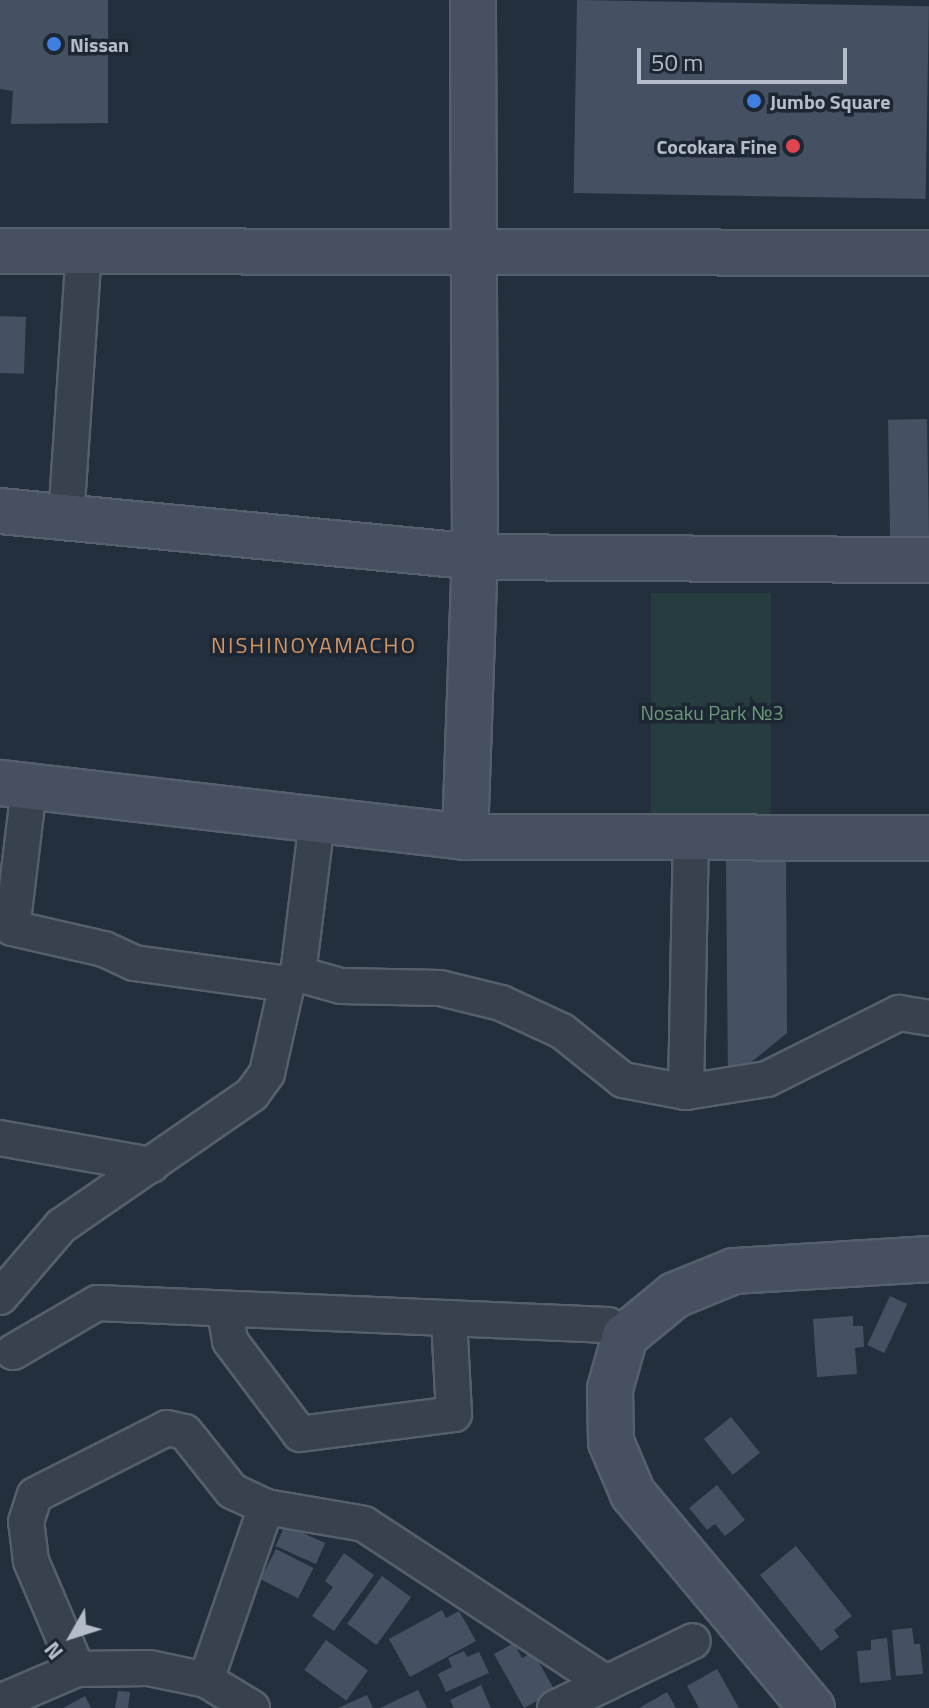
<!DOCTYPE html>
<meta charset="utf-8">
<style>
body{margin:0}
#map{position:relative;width:929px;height:1708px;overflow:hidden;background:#242f3e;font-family:"Titillium Web",sans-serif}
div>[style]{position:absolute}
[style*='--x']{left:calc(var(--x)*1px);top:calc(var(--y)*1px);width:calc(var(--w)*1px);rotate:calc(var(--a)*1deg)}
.green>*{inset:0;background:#263c3f;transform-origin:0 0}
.building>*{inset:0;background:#455162;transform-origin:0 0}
.roads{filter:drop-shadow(2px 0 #565f6c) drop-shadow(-2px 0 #565f6c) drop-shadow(0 2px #565f6c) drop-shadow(0 -2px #565f6c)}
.street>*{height:34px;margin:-17px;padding:0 17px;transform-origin:17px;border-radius:17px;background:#38414e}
.secondary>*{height:44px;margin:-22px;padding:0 22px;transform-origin:22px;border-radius:22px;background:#465061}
.dots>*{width:22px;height:22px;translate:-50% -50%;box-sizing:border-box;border:4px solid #1d2633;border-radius:50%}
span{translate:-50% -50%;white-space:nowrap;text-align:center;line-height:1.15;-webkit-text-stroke:7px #1d2633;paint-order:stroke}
.poi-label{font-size:20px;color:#b4bcc9;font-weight:700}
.left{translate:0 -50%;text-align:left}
.right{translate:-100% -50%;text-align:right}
.park-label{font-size:20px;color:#6b9a76}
.neighbourhood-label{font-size:22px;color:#d59563;letter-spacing:2px}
.north{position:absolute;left:32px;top:1596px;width:80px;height:80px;-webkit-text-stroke:6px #1d2633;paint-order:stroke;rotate:231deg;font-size:22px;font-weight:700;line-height:32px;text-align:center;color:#b4bcc9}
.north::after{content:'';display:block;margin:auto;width:28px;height:36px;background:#b4bcc9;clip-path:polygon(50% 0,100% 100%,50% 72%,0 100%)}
.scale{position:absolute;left:637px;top:48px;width:210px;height:36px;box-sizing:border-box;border:4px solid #b4bcc9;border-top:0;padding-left:10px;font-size:24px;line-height:28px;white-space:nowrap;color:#b4bcc9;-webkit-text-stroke:6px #1d2633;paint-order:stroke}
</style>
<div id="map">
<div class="green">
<i style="left:651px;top:593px;width:120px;height:238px"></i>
</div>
<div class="building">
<i style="clip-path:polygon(0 0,108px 0,108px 123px,11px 124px,13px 91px,0 89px)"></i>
<i style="left:577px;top:0;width:352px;height:193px;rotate:1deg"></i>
<i style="left:0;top:316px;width:26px;height:57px;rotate:2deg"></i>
<i style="left:927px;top:419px;width:120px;height:39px;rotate:89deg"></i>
<i style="clip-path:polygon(786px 854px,787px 1033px,728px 1081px,726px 859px)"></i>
<i style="left:890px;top:1296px;width:19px;height:54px;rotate:25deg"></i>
<i style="clip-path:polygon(853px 1316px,853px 1326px,863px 1326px,864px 1347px,855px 1348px,857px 1374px,817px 1377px,813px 1319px)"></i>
<i style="left:731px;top:1417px;width:46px;height:35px;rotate:51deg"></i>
<i style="clip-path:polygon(717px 1485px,745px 1520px,725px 1536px,715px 1524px,707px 1530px,689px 1508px)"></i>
<i style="left:285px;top:1525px;width:44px;height:23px;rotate:24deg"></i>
<i style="clip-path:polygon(796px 1546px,852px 1616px,834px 1630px,839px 1637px,821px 1651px,760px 1575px)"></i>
<i style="left:276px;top:1549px;width:42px;height:34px;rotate:27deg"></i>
<i style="clip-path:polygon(344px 1553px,374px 1575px,334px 1631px,312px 1616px,333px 1587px,325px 1581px)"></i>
<i style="left:382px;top:1576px;width:36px;height:59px;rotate:36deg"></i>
<i style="clip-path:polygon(442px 1610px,446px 1618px,459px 1611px,476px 1641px,410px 1677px,389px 1639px)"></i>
<i style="clip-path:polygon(912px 1628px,914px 1644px,920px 1644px,923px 1674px,896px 1676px,892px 1630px)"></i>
<i style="clip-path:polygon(887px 1638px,891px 1680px,860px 1683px,857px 1651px,871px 1650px,871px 1640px)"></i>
<i style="left:326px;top:1640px;width:52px;height:37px;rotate:36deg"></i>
<i style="clip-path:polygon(514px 1643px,522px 1658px,533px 1652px,555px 1691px,524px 1708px,494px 1654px)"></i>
<i style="clip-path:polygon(464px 1651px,467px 1657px,479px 1652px,489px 1673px,446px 1692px,438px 1674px,452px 1667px,448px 1658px)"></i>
<i style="clip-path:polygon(717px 1669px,739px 1708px,699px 1708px,687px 1686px)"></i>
<i style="clip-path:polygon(481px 1685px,491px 1708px,454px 1708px,450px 1700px)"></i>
<i style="clip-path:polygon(418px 1690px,427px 1708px,380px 1708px)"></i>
<i style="clip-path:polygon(118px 1691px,130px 1692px,128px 1708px,115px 1708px)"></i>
<i style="clip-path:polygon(667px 1692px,676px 1708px,639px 1708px)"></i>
<i style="clip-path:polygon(367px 1695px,373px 1708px,338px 1708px)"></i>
<i style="clip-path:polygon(85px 1696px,91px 1708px,63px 1708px)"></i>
</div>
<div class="roads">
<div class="street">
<i style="--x:66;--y:520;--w:270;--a:-86.2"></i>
<i style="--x:29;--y:788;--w:141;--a:96.9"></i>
<i style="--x:12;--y:928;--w:94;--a:12.9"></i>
<i style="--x:104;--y:949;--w:33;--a:25"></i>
<i style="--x:134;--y:963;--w:154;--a:7.8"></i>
<i style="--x:298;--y:974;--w:45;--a:15.6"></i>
<i style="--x:341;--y:986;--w:99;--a:1.2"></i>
<i style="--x:440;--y:988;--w:63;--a:13.8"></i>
<i style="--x:501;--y:1003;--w:67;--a:24.7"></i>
<i style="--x:562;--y:1031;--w:78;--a:38.8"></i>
<i style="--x:623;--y:1080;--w:64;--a:10.8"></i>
<i style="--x:686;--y:1092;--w:82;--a:-9.1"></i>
<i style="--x:767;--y:1079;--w:148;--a:-26.6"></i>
<i style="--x:899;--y:1013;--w:30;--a:9"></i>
<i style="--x:686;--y:1092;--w:254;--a:-88.9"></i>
<i style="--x:0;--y:1138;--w:154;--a:10.1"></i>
<i style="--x:0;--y:1297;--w:94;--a:-49.3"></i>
<i style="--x:61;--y:1226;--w:232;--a:-34.6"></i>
<i style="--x:252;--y:1094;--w:26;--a:-54"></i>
<i style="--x:267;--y:1073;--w:91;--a:-77.3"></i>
<i style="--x:287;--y:984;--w:15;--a:-42"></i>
<i style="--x:298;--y:974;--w:154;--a:-82.9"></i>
<i style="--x:225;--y:1312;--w:29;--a:80"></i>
<i style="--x:230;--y:1341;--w:116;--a:53"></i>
<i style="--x:300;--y:1434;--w:155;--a:-7.4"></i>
<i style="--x:454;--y:1414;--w:96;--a:-93"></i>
<i style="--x:13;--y:1352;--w:97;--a:-30.3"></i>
<i style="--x:97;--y:1303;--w:511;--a:2.47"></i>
<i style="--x:608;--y:1325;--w:20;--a:33"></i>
<i style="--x:77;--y:1669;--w:117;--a:-113.1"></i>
<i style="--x:31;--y:1561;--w:39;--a:-97"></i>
<i style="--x:26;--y:1522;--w:28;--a:-72"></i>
<i style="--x:35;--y:1495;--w:148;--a:-26.9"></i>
<i style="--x:167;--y:1428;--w:18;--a:13"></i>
<i style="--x:185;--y:1432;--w:75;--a:51.5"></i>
<i style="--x:232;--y:1491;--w:38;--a:25"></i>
<i style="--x:266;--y:1507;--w:99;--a:9.8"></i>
<i style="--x:364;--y:1524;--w:290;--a:33.3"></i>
<i style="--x:206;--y:1680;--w:183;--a:-70.9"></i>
<i style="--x:0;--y:1702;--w:84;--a:-23.2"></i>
<i style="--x:77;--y:1669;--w:72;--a:-0.8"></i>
<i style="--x:149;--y:1668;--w:58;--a:11.9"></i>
<i style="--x:206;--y:1680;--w:54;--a:31.3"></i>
<i style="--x:555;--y:1708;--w:153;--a:-25.9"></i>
</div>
<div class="secondary">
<i style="--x:0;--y:251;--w:929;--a:0.12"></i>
<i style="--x:0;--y:511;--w:477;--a:5.5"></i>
<i style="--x:475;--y:557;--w:454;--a:0.4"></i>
<i style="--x:0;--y:783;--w:468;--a:6.6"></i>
<i style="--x:465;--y:837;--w:464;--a:0.1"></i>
<i style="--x:465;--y:837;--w:280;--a:-88"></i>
<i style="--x:475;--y:557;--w:557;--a:-90.21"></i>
<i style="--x:812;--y:1708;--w:279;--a:-129.9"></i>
<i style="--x:633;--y:1494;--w:56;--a:-112.9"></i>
<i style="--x:611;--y:1442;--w:53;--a:-91.1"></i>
<i style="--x:610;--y:1389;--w:55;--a:-74.2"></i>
<i style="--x:625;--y:1336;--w:65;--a:-39.4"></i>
<i style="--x:675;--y:1295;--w:64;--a:-22.1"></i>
<i style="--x:734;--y:1271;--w:195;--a:-3.5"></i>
</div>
</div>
<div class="dots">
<i style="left:54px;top:44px;background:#3f7fe0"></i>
<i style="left:754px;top:101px;background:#3f7fe0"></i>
<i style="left:793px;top:146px;background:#e0444e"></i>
</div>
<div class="poi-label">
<span class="left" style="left:70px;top:44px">Nissan</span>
<span class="left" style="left:770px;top:101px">Jumbo Square</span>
<span class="right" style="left:777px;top:146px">Cocokara Fine</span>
</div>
<div class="park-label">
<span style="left:712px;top:712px">Nosaku Park №3</span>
</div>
<div class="neighbourhood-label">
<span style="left:314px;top:646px">NISHINOYAMACHO</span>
</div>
<div class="north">N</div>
<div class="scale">50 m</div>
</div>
